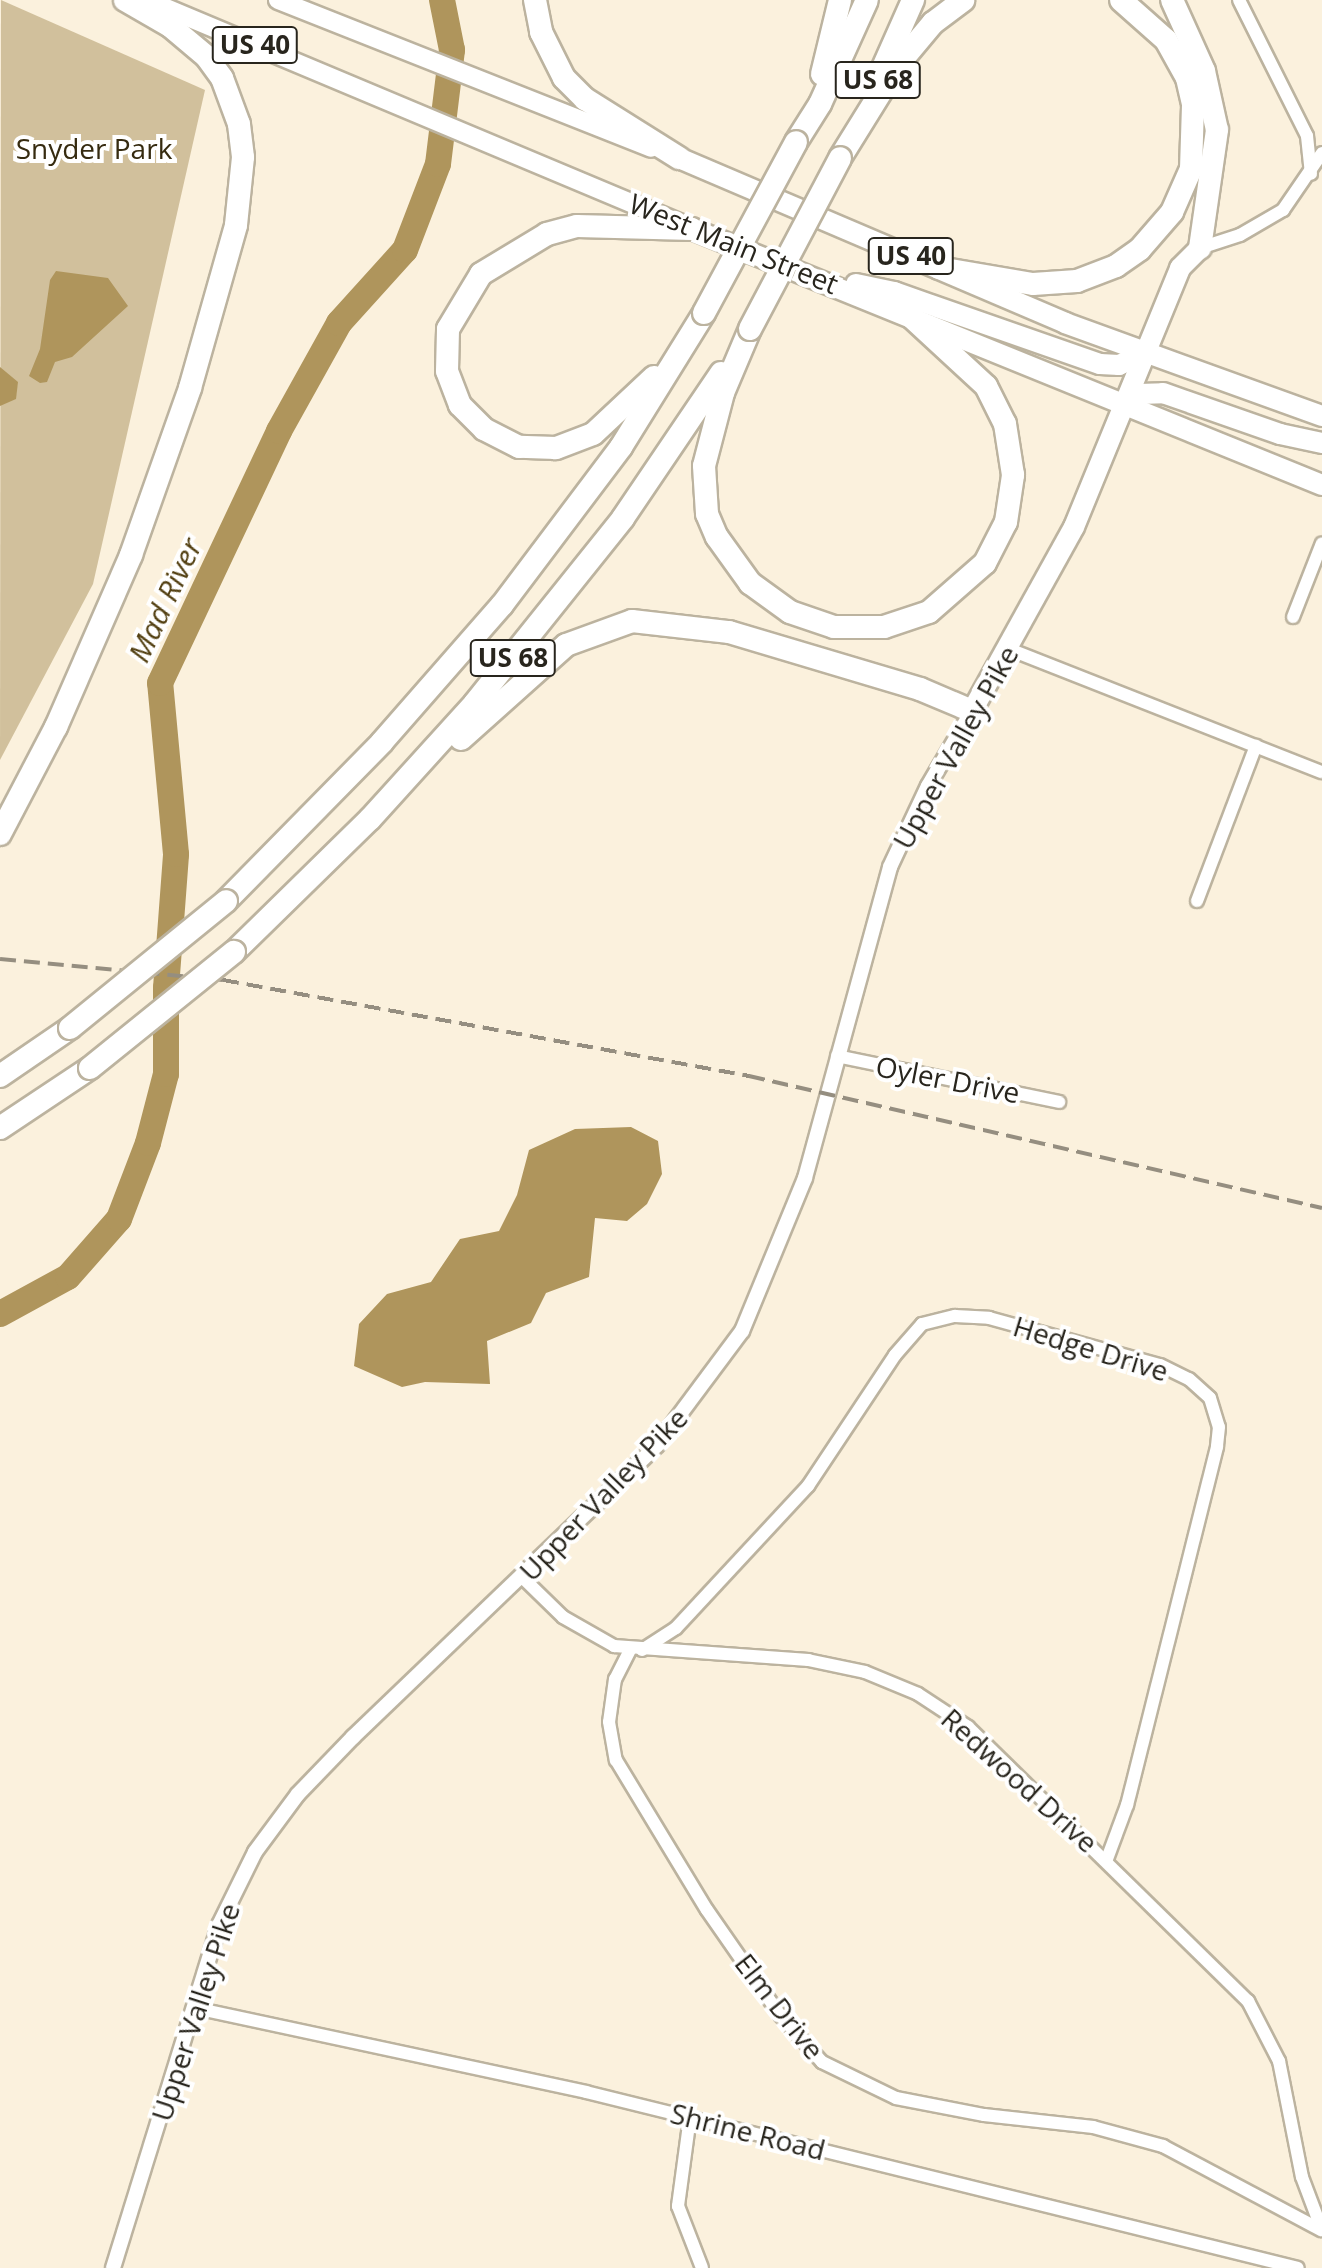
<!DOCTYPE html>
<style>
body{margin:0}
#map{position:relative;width:1322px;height:2268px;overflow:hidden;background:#fbf1dd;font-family:"Open Sans",sans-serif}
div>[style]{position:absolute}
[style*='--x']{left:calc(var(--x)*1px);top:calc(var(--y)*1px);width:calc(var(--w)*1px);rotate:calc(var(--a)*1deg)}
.green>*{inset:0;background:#d1c09c}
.water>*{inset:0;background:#af955c}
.river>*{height:26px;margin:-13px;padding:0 13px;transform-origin:13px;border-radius:13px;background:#af955c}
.roads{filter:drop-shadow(2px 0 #bcb39f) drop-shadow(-2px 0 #bcb39f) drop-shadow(0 2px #bcb39f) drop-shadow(0 -2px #bcb39f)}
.minor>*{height:12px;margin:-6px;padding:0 6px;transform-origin:6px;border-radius:6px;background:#fff}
.tertiary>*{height:14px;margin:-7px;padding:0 7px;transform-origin:7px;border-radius:7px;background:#fff}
.primary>*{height:18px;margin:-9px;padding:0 9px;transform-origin:9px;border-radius:9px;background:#fff}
.trunk>*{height:20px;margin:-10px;padding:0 10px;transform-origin:10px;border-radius:10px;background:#fff}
.motorway>*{height:22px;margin:-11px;padding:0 11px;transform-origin:11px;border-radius:11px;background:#fff}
.rail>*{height:4px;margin-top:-2px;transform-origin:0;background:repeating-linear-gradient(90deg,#958e80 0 16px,transparent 0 24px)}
.bridges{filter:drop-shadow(2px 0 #bcb39f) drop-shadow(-2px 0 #bcb39f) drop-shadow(0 2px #bcb39f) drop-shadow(0 -2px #bcb39f)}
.motorway-bridge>*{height:22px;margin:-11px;padding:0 11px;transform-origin:11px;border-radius:11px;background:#fff}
span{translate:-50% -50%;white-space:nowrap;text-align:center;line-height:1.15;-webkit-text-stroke:8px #fff;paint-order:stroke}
.shield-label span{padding:2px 6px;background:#fff;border:2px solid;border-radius:6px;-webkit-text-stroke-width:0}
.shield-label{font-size:26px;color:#28251d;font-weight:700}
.park-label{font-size:28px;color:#362b10}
.street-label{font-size:28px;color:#28251d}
.water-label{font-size:30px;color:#534012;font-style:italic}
</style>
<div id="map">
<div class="green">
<i style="clip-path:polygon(1px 0,205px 90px,93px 584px,0 760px)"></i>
</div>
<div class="water">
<i style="clip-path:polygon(56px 271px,108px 278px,128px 306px,72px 357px,55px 362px,47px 382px,40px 383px,29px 376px,40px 349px,50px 280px)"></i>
<i style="clip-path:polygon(0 367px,18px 382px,16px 399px,0 406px)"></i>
<i style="clip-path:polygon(631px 1127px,658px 1141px,662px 1174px,647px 1204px,627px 1221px,595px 1218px,589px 1277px,546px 1293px,531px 1323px,487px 1341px,490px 1384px,425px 1382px,402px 1387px,354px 1366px,359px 1324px,387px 1294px,431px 1282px,460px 1239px,499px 1231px,517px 1195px,529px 1150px,575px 1129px)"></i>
</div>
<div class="river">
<i style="--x:0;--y:1314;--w:77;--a:-28.6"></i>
<i style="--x:68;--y:1277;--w:77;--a:-48.7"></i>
<i style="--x:119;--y:1219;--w:81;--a:-69.1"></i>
<i style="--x:148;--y:1143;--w:71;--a:-75.4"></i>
<i style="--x:166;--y:1074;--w:86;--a:-90"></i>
<i style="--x:166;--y:988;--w:134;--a:-85.7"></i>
<i style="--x:176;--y:854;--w:172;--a:-95.3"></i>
<i style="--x:160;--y:683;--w:279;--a:-64.7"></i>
<i style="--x:279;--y:431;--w:124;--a:-60.9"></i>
<i style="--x:339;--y:323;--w:98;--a:-47.9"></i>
<i style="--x:405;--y:250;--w:92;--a:-69"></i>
<i style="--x:438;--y:164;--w:115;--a:-83"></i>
<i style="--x:452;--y:50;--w:51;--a:-101.3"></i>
</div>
<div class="roads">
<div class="minor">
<i style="--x:1239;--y:0;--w:152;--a:63.4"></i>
<i style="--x:1307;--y:136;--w:38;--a:84"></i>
<i style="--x:1200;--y:248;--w:42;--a:-18"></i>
<i style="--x:1240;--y:235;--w:50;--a:-30.2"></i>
<i style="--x:1283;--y:210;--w:69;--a:-55.6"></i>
<i style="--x:1293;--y:617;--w:79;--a:-68.6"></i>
<i style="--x:1009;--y:649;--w:336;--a:21.5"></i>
<i style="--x:1197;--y:901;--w:166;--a:-69.2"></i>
<i style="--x:837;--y:1056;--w:227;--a:11.7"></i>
<i style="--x:522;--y:1577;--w:57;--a:44.3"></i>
<i style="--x:563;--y:1617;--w:59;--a:29.6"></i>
<i style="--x:614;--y:1646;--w:195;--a:4.1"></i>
<i style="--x:808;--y:1660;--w:58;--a:11.9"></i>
<i style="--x:865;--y:1672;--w:57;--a:22.5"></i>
<i style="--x:918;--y:1694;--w:60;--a:33.4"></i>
<i style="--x:968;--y:1727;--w:392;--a:44.4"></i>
<i style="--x:1248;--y:2001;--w:68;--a:62.7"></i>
<i style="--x:1279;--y:2061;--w:118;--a:78.8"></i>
<i style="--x:1302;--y:2177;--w:57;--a:69.3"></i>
<i style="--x:630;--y:1650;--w:33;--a:117"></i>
<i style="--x:615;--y:1679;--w:43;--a:97.9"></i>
<i style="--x:609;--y:1722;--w:39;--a:80"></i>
<i style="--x:616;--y:1760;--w:175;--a:58.8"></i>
<i style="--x:707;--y:1910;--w:128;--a:55.2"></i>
<i style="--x:780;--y:2015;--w:63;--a:48.2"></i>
<i style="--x:822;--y:2062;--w:82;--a:25.9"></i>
<i style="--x:896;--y:2098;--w:90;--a:10.9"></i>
<i style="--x:984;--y:2115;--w:110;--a:6.3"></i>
<i style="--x:1093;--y:2127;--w:73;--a:15.2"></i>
<i style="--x:1163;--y:2146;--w:179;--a:28"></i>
<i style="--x:642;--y:1650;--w:40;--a:-32.9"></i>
<i style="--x:676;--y:1628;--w:194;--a:-47.1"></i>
<i style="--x:808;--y:1486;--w:157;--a:-56.4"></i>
<i style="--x:895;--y:1355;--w:41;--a:-48.9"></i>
<i style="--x:922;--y:1324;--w:34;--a:-14"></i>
<i style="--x:955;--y:1316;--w:34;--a:3"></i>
<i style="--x:989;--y:1318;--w:177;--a:15.4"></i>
<i style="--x:1160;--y:1365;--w:32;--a:26"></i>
<i style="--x:1189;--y:1379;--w:28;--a:42"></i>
<i style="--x:1210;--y:1398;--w:30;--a:73"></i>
<i style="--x:1219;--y:1427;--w:20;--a:96"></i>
<i style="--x:1217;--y:1447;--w:369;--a:104.1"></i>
<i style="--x:1127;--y:1805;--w:58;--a:110.3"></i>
<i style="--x:195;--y:2008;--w:400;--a:12.1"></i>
<i style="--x:586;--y:2092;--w:733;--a:13.88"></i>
<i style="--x:690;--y:2117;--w:90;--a:97.7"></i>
<i style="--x:678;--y:2206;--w:66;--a:68.8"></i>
</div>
<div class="tertiary">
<i style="--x:113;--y:2268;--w:359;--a:-72.8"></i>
<i style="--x:219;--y:1925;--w:81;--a:-63.7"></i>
<i style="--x:255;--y:1852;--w:72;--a:-53.4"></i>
<i style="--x:298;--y:1794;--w:79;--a:-46"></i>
<i style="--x:353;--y:1737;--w:422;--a:-43.8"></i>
<i style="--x:657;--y:1445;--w:142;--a:-53.3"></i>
<i style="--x:742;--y:1331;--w:165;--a:-67.6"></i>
<i style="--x:805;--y:1178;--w:322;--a:-74.7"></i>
<i style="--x:890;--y:867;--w:89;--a:-64.9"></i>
<i style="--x:928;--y:786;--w:87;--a:-59.6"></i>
</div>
<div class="primary">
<i style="--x:147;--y:0;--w:584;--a:22.75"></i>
<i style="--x:278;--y:0;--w:401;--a:21.6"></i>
</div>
<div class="trunk">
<i style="--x:679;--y:158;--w:420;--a:23.1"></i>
<i style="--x:1065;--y:323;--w:273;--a:19.9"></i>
<i style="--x:692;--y:229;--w:680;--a:22.11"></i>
<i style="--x:856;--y:284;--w:39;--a:12"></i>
<i style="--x:894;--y:292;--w:218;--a:19.3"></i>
<i style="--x:1100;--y:364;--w:19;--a:3"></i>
<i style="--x:1119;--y:365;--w:26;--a:-25"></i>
<i style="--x:1122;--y:407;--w:21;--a:-37"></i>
<i style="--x:1139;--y:394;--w:24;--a:-2"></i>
<i style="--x:1163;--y:393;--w:124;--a:19.3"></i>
<i style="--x:1280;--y:434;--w:43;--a:12.1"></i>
<i style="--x:972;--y:711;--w:210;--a:-61"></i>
<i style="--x:1074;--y:527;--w:280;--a:-67.7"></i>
<i style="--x:1180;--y:268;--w:28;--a:-45"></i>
</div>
<div class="motorway">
<i style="--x:535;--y:0;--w:33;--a:79"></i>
<i style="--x:541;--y:32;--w:51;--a:63.4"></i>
<i style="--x:564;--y:78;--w:30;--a:45"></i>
<i style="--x:585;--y:99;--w:111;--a:32.1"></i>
<i style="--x:1172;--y:0;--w:78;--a:65.7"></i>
<i style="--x:1204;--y:71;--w:60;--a:77.6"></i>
<i style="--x:1217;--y:130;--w:119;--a:98.2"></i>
<i style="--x:882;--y:70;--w:77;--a:-66.1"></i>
<i style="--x:822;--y:74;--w:76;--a:-76.3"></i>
<i style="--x:796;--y:142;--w:45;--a:-57.7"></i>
<i style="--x:820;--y:104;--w:114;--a:-65.7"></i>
<i style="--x:840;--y:158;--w:108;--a:-58.2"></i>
<i style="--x:897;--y:66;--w:56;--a:-50.1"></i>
<i style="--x:933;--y:23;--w:38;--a:-37"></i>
<i style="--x:939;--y:268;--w:95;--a:9.7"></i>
<i style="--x:1033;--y:284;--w:44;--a:-3.9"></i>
<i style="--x:1077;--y:281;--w:42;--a:-21"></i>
<i style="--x:1116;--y:266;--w:29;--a:-35"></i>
<i style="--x:1140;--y:249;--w:49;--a:-49.1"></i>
<i style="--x:1172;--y:212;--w:47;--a:-66.2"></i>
<i style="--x:1191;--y:169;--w:65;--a:-88.2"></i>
<i style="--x:1193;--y:104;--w:27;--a:-103"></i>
<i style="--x:1187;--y:78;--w:43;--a:-118.9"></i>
<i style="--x:1166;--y:40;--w:60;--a:-138.4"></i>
<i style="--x:750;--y:329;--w:69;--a:112.9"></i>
<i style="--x:723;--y:393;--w:75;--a:104.6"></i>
<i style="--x:704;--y:466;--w:48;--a:86.4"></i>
<i style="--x:707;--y:514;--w:25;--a:67"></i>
<i style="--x:717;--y:537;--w:57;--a:54.3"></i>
<i style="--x:750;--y:583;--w:49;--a:35.9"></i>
<i style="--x:790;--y:612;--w:46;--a:18.8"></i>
<i style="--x:834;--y:627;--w:50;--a:0"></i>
<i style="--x:884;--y:627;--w:47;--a:-18.4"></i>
<i style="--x:929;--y:612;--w:74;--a:-41.2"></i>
<i style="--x:985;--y:563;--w:46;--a:-62.9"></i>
<i style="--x:1006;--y:522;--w:48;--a:-81.5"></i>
<i style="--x:1013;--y:475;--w:52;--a:-98.9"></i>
<i style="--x:1005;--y:424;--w:42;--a:-116.6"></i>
<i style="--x:986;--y:386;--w:108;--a:-137.3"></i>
<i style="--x:654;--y:377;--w:83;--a:136.9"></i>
<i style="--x:593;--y:434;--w:40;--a:159"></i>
<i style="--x:556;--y:448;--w:37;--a:-178"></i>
<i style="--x:519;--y:447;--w:39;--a:-153"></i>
<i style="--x:484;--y:429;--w:34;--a:-135"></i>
<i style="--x:460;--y:405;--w:36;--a:-111"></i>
<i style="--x:447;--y:371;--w:42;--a:-88.6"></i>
<i style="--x:448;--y:329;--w:64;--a:-59"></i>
<i style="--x:481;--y:274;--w:77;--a:-31.2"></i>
<i style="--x:547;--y:234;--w:31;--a:-15"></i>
<i style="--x:577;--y:226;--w:115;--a:1.5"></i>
<i style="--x:461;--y:739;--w:141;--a:-41.8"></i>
<i style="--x:566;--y:645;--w:70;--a:-20"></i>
<i style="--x:632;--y:621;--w:98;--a:6.5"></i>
<i style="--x:729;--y:632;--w:199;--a:16.6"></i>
<i style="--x:920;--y:689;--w:56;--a:22.9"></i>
<i style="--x:0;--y:834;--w:121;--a:-62.4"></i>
<i style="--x:56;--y:727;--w:188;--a:-66.4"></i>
<i style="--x:131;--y:555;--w:177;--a:-70.5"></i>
<i style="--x:190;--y:388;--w:169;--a:-74.2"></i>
<i style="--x:236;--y:225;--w:68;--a:-84.1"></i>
<i style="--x:243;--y:157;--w:33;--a:-97"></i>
<i style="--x:239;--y:124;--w:49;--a:-110.3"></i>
<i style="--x:222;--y:78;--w:26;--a:-126"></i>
<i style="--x:207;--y:57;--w:48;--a:-140"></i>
<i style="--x:170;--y:26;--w:52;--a:-150"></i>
<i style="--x:226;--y:901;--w:223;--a:-45.5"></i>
<i style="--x:382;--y:742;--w:182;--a:-48.8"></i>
<i style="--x:502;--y:605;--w:198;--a:-53"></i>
<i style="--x:621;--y:447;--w:158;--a:-58.2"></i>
<i style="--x:234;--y:952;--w:190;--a:-44.4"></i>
<i style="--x:370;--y:819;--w:156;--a:-47.8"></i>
<i style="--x:475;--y:703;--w:237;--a:-51.3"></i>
<i style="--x:623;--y:518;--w:175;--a:-55.9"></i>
<i style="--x:0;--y:1076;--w:85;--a:-34.4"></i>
<i style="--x:0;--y:1128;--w:108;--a:-33.7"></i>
</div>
</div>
<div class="rail">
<i style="--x:0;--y:959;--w:224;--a:5.4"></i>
<i style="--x:223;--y:980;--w:535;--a:10.34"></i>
<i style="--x:749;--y:1076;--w:588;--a:12.97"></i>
</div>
<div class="bridges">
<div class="motorway-bridge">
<i style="--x:704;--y:313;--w:194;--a:-61.7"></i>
<i style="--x:750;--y:329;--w:193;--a:-62.2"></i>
<i style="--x:70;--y:1028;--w:201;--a:-39.1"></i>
<i style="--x:90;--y:1068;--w:185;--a:-38.9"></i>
</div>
</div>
<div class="shield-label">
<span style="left:255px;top:45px">US 40</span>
<span style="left:878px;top:80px">US 68</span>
<span style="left:911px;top:256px">US 40</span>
<span style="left:513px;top:658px">US 68</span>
</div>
<div class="park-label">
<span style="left:94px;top:148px">Snyder Park</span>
</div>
<div class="street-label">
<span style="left:734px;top:243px;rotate:22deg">West Main Street</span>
<span style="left:955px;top:747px;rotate:-61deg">Upper Valley Pike</span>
<span style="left:948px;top:1079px;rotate:11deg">Oyler Drive</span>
<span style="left:1091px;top:1348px;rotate:17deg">Hedge Drive</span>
<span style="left:603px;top:1494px;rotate:-46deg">Upper Valley Pike</span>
<span style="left:1020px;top:1780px;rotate:42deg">Redwood Drive</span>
<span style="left:780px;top:2006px;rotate:52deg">Elm Drive</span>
<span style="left:195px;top:2012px;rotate:-72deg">Upper Valley Pike</span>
<span style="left:748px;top:2131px;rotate:14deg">Shrine Road</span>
</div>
<div class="water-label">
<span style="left:165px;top:600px;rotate:-65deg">Mad River</span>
</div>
</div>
